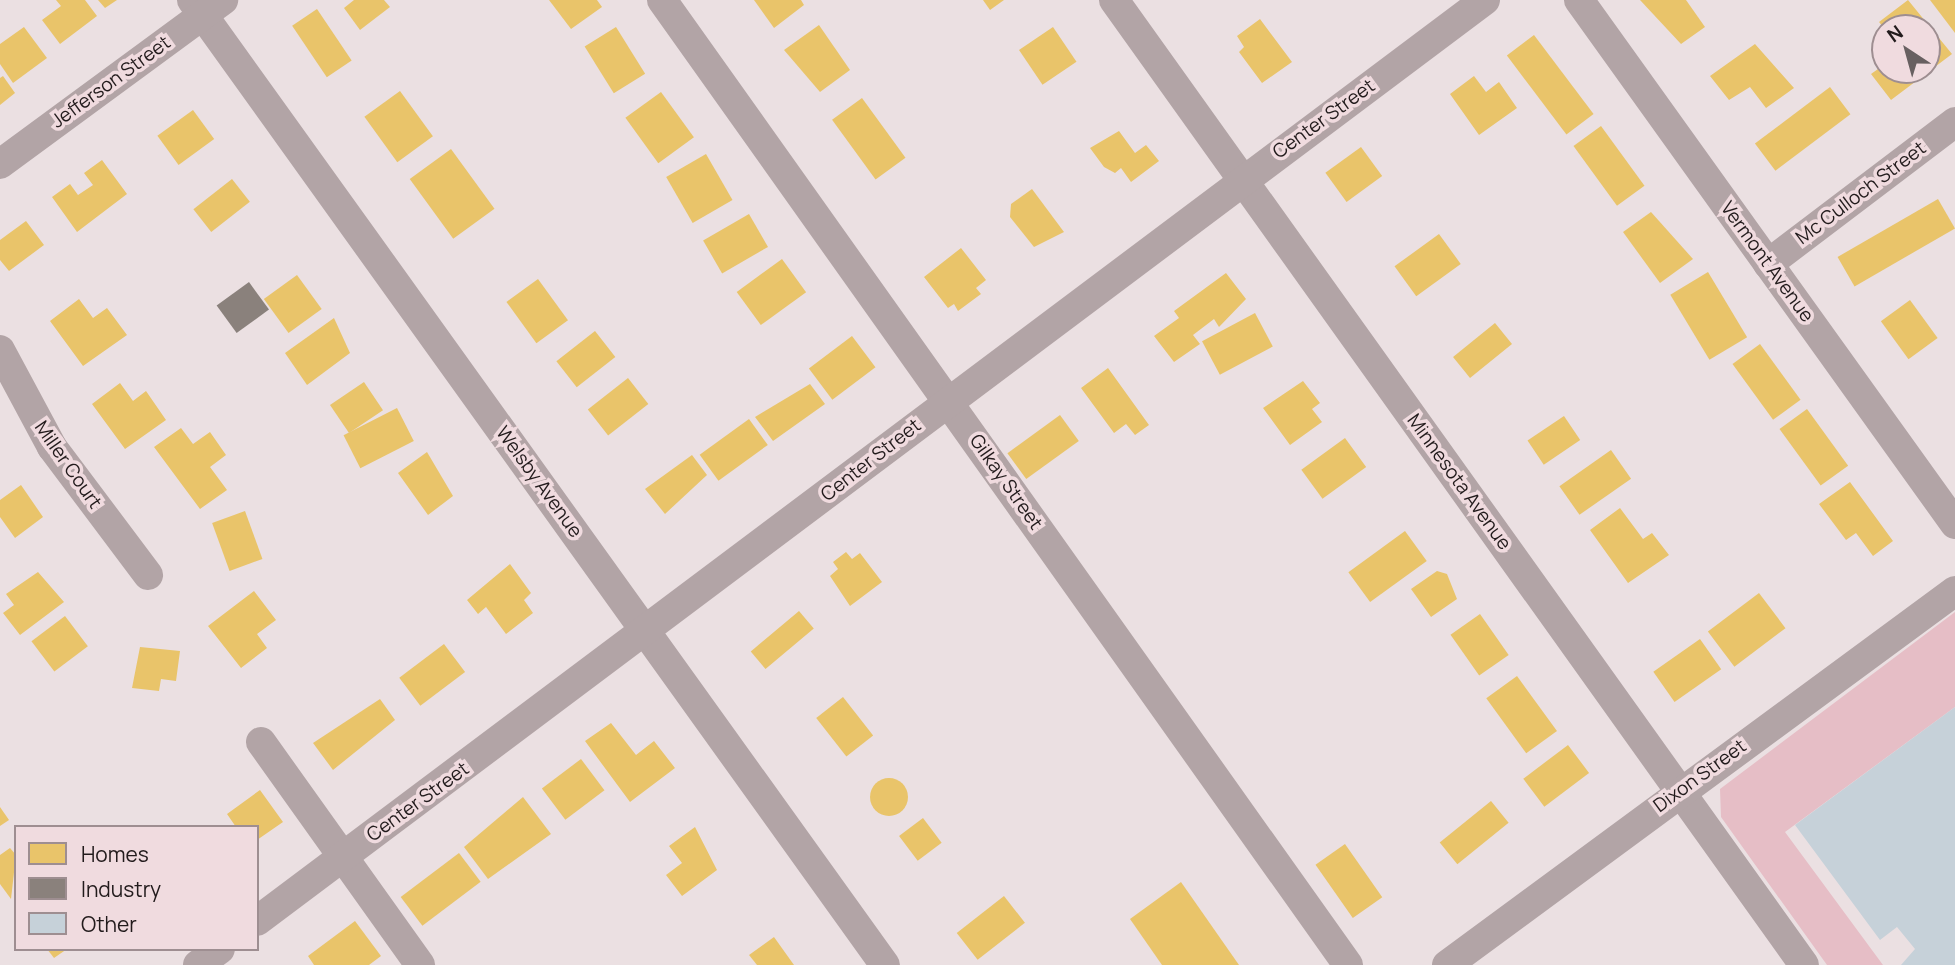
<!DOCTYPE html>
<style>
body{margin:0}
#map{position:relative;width:1955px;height:965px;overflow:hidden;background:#ebe0e2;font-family:Manrope,sans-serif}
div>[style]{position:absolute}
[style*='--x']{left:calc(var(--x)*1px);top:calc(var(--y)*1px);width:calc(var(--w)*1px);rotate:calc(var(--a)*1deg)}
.green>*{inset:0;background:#e6bec6}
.homes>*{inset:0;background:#e9c46a;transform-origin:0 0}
.round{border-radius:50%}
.industry>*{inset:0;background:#8a817c;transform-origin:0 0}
.building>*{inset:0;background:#c6d1d9}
.minor>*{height:30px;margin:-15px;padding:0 15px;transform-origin:15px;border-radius:15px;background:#b2a4a6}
span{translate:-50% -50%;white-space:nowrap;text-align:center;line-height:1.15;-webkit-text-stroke:7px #f0dbdf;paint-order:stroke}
.street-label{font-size:19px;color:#221b1c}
.legend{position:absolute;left:14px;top:825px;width:245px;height:126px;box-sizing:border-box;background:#f0dbdf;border:2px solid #9e8e91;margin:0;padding:9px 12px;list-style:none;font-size:21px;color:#221b1c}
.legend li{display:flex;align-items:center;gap:14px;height:35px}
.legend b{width:35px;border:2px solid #9e8e91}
.north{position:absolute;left:1871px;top:14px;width:70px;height:70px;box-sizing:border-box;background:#f0dbdf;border:2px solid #9e8e91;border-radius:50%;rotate:324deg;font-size:19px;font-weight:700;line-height:28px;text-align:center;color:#221b1c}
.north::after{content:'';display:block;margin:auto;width:24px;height:32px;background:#686061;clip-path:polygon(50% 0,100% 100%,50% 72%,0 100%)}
</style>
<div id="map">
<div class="green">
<i style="clip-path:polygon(1955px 612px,1955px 707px,1785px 832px,1883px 965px,1827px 965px,1721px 817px,1720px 789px)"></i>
</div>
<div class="homes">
<i style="clip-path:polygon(56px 0,85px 0,97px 16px,60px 44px,42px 20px,61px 6px)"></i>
<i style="clip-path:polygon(98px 0,117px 0,105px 8px)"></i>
<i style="clip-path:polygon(354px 0,384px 0,390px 7px,360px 30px,344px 8px)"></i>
<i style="clip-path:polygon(549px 0,597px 0,602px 7px,571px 29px)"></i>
<i style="clip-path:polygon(754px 0,801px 0,804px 5px,774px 28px)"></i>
<i style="clip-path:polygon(983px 0,1004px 0,990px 10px)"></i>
<i style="clip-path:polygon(1640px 0,1686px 0,1705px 27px,1681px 44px)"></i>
<i style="clip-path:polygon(1908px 0,1952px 54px,1891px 100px,1871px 74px,1885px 64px,1885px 70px,1927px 70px,1927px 28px,1884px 28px,1879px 22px)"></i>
<i style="clip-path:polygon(1930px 0,1955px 0,1955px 33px)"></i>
<i style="left:317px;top:9px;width:62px;height:30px;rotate:56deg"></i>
<i style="clip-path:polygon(1260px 19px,1292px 62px,1262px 83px,1239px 52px,1244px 47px,1237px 36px)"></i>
<i style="clip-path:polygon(819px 25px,850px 70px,820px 92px,784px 50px)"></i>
<i style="clip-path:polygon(24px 27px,47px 58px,13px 83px,0 64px,0 44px)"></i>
<i style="left:616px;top:27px;width:55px;height:37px;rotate:58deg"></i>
<i style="left:1053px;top:27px;width:42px;height:41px;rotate:56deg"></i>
<i style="left:1534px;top:35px;width:99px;height:34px;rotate:53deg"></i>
<i style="clip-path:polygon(1755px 44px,1794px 88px,1766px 108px,1750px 87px,1729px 100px,1710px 76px)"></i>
<i style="clip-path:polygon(3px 76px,15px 93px,0 105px,0 78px)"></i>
<i style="clip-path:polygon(1474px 76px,1486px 92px,1499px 82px,1517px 108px,1479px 135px,1450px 94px)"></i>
<i style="left:1830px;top:87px;width:34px;height:94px;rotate:53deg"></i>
<i style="left:400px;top:91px;width:56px;height:44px;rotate:54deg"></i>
<i style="left:661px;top:92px;width:56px;height:44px;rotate:54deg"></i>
<i style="left:862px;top:98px;width:74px;height:37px;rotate:54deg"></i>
<i style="left:193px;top:110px;width:36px;height:44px;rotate:54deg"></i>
<i style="left:1601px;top:126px;width:74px;height:34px;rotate:54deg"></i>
<i style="clip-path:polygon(1119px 131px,1135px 153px,1146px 145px,1159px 161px,1131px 182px,1121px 168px,1115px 173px,1104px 167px,1090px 148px)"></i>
<i style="left:1361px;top:147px;width:36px;height:44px;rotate:54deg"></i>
<i style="left:451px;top:149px;width:74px;height:51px;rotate:54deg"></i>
<i style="left:706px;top:154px;width:53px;height:46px;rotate:60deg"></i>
<i style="clip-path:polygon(102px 160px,127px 194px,77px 232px,52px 197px,70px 184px,78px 195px,93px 185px,84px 173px)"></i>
<i style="left:232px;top:179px;width:29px;height:49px;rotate:52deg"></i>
<i style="clip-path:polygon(1032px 189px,1064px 232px,1034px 247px,1010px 217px,1011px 204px)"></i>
<i style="left:1938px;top:199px;width:34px;height:116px;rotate:60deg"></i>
<i style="clip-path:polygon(1651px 212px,1693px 259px,1660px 283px,1623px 232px)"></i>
<i style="left:749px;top:214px;width:38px;height:53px;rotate:60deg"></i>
<i style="clip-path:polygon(26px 221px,44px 245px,9px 271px,0 260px,0 240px)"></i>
<i style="left:1439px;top:234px;width:37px;height:55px;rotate:54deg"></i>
<i style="clip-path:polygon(961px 248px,986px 280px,976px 288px,981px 294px,958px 311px,954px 304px,948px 308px,924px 277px)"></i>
<i style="left:782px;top:259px;width:41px;height:56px;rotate:54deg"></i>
<i style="left:1708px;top:272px;width:76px;height:44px;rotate:59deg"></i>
<i style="clip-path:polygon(1226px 273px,1246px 299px,1219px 327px,1214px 319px,1193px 335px,1200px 344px,1174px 362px,1154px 336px,1179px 318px,1174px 311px)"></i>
<i style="left:297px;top:275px;width:42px;height:41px;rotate:54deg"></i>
<i style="left:538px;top:279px;width:51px;height:39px;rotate:54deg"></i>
<i style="clip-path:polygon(79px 299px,93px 318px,107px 308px,127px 335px,83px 366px,50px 321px)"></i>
<i style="left:1910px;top:300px;width:47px;height:36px;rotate:54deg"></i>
<i style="left:1255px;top:313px;width:38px;height:60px;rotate:62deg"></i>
<i style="clip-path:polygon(334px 318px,350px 353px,307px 385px,285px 353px)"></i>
<i style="left:1495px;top:323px;width:27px;height:54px;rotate:51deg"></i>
<i style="left:595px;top:331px;width:33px;height:49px;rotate:52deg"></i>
<i style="left:852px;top:336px;width:39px;height:54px;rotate:53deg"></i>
<i style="left:1760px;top:344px;width:69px;height:34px;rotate:54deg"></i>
<i style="clip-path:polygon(1108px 368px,1149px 425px,1135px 435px,1126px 424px,1114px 433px,1081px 388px)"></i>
<i style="left:628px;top:378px;width:33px;height:51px;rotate:52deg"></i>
<i style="clip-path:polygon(1303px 381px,1320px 403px,1312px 409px,1322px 422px,1290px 445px,1263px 408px)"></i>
<i style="left:364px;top:382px;width:34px;height:41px;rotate:56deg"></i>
<i style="clip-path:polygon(120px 383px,133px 401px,146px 391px,166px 420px,125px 449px,92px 404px)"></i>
<i style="clip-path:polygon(810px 384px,825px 404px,773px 441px,755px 417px)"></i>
<i style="left:397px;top:408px;width:37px;height:60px;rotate:63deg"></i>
<i style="left:1807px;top:409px;width:70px;height:34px;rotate:54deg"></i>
<i style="left:1060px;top:415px;width:32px;height:65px;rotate:54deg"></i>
<i style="left:1564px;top:416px;width:29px;height:44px;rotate:56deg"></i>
<i style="left:749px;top:419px;width:32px;height:61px;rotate:54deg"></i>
<i style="clip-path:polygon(181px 428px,193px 444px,210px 432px,226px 455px,210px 467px,227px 490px,200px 509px,154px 447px)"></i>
<i style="left:1345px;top:438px;width:36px;height:54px;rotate:54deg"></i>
<i style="left:1611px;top:450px;width:35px;height:63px;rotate:55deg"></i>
<i style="clip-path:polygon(427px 452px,453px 496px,428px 515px,398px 473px)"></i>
<i style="clip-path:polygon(692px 455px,707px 475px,665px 514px,645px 489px)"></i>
<i style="clip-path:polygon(1850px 482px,1893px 541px,1873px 556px,1856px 533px,1846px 540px,1819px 504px)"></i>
<i style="clip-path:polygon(21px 485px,43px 517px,15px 538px,0 517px,0 500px)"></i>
<i style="clip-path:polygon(1620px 508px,1643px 539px,1652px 533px,1669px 555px,1628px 583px,1590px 530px)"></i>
<i style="left:245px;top:511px;width:51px;height:35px;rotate:70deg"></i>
<i style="left:1405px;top:531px;width:37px;height:70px;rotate:54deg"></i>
<i style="clip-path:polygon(846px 552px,852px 559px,860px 553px,882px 582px,850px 606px,830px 576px,838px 569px,833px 562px)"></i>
<i style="clip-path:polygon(510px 564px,531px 593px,524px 600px,533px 613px,506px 634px,486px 607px,478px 614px,467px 600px)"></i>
<i style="clip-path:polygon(1437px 571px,1447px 574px,1457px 599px,1431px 617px,1411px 589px)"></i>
<i style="clip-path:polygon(38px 572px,64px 602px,20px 635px,3px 613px,14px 605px,6px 594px)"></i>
<i style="clip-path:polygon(254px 591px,276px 620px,257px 634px,267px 648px,241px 668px,208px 626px)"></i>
<i style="left:1759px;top:593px;width:44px;height:64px;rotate:53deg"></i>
<i style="left:799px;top:611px;width:23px;height:63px;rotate:50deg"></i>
<i style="left:1480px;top:614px;width:50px;height:36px;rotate:55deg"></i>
<i style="left:65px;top:616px;width:38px;height:42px;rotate:53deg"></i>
<i style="left:1700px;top:639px;width:37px;height:57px;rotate:55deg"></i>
<i style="left:444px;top:644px;width:35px;height:56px;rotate:53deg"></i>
<i style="clip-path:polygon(140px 647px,180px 651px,176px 681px,161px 679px,159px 691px,132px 688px)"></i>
<i style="left:1517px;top:676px;width:68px;height:38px;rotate:54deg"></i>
<i style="left:843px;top:697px;width:49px;height:34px;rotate:52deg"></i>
<i style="clip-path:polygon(380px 699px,395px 720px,333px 770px,313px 743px)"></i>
<i style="clip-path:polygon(611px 723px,636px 755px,654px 741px,675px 768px,630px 802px,585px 741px)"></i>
<i style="left:1568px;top:745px;width:35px;height:56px;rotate:53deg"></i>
<i style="left:581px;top:759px;width:39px;height:49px;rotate:53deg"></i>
<i class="round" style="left:870px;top:778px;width:38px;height:38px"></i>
<i style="clip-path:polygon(260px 790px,283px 822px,257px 840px,257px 827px,236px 827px,227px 814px)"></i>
<i style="clip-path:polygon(523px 797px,551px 834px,488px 879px,464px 847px)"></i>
<i style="left:1491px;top:801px;width:28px;height:66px;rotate:51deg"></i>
<i style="clip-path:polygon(0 807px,9px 820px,0 826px)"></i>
<i style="left:923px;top:818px;width:31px;height:30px;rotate:53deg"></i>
<i style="clip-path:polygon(695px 827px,717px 870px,682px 896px,666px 875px,682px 863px,669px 846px)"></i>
<i style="left:1345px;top:844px;width:65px;height:36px;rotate:55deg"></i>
<i style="clip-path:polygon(10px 848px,16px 855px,11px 899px,0 884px,0 855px)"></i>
<i style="left:459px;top:853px;width:36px;height:73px;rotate:53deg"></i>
<i style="clip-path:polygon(1181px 882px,1239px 965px,1162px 965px,1130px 919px)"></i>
<i style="left:1004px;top:896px;width:34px;height:60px;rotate:52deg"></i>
<i style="clip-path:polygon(355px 921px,381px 956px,369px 965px,314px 965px,308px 956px)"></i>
<i style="clip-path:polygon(774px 937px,794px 965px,757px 965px,749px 955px)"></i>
<i style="clip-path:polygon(47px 949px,67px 949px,54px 958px)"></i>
</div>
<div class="industry">
<i style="left:249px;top:282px;width:34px;height:40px;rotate:54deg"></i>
</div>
<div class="building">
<i style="clip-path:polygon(1955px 707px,1955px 965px,1901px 965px,1915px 949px,1897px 927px,1880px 940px,1795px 825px)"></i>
</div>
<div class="minor">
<i style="--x:192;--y:0;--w:1188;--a:54.32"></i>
<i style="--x:662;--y:0;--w:1184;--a:54.59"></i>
<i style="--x:1114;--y:0;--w:1186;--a:54.43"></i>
<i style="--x:1579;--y:0;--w:645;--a:54.34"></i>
<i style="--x:0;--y:164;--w:277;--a:-36.3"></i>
<i style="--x:1768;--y:264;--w:235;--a:-37.2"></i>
<i style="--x:0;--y:350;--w:110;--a:61.8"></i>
<i style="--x:52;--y:447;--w:160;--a:53.1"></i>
<i style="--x:261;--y:742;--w:274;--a:54.5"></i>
<i style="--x:257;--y:921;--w:1535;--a:-36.87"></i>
<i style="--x:198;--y:965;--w:27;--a:-36"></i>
<i style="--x:1447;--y:965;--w:631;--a:-36.36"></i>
</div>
<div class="street-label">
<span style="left:111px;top:82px;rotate:-36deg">Jefferson Street</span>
<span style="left:1324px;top:119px;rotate:-36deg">Center Street</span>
<span style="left:1861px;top:193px;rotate:-37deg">Mc Culloch Street</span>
<span style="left:1767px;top:262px;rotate:54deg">Vermont Avenue</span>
<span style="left:871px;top:460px;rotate:-38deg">Center Street</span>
<span style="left:68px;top:465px;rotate:55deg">Miller Court</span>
<span style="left:539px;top:482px;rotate:54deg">Welsby Avenue</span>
<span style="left:1006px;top:482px;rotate:55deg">Gilkay Street</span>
<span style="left:1459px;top:482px;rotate:54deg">Minnesota Avenue</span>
<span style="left:1700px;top:776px;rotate:-36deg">Dixon Street</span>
<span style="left:418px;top:802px;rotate:-36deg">Center Street</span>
</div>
<ul class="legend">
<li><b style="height:19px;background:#e9c46a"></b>Homes</li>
<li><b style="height:19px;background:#8a817c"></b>Industry</li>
<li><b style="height:19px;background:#c6d1d9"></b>Other</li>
</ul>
<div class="north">N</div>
</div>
